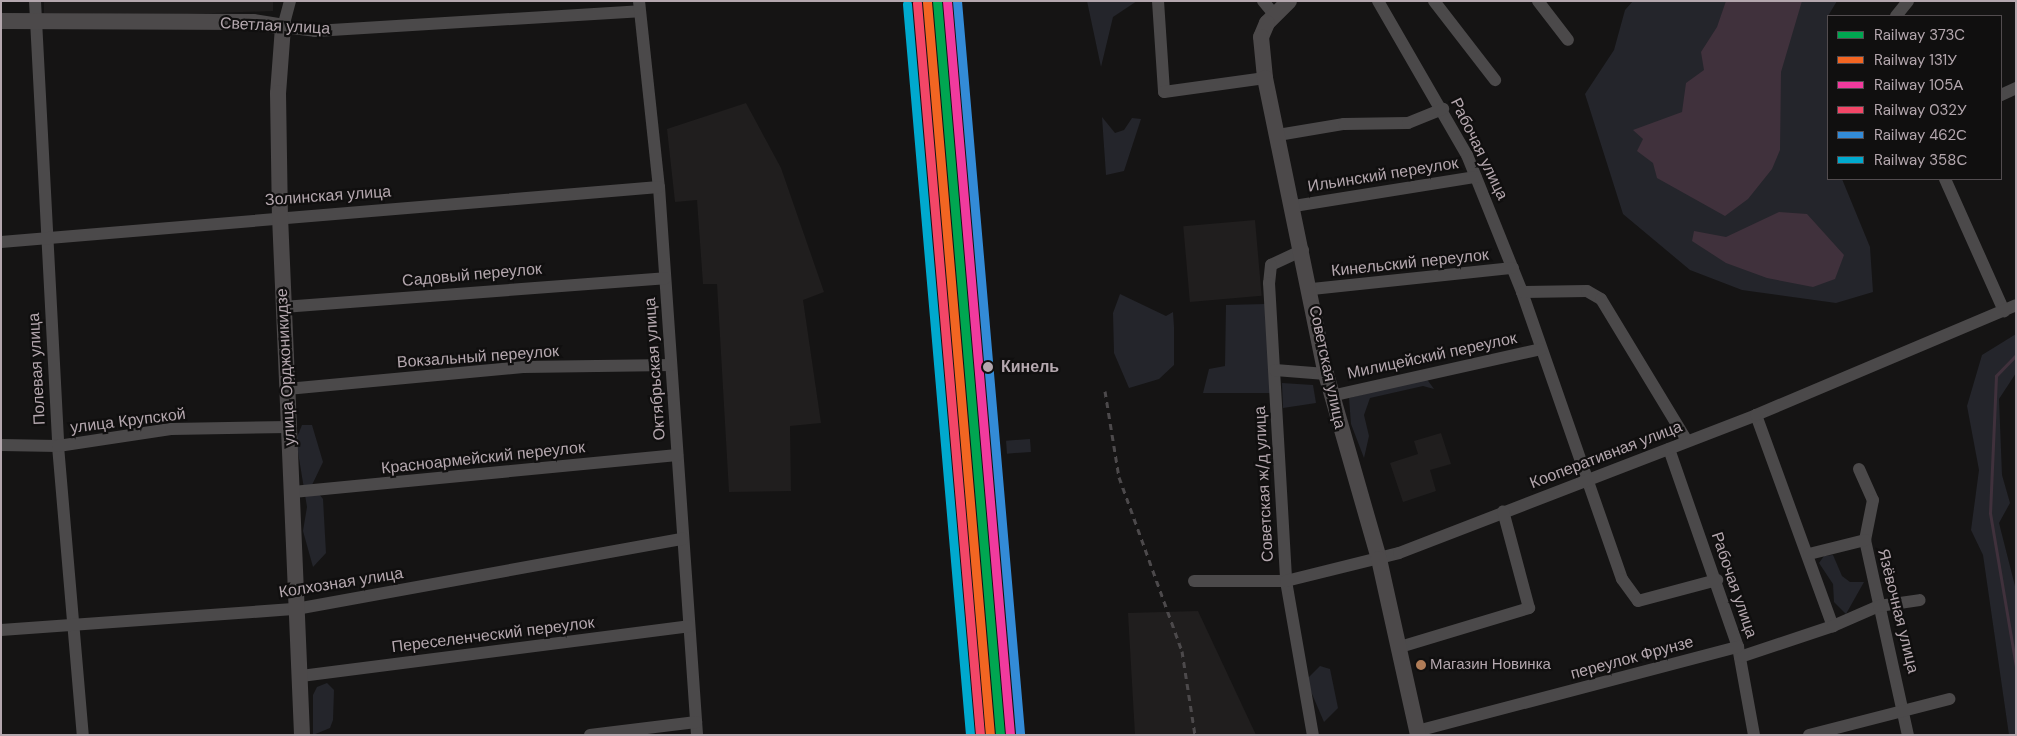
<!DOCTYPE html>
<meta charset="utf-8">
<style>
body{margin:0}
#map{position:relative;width:2017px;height:736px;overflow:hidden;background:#151414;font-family:"DM Sans",sans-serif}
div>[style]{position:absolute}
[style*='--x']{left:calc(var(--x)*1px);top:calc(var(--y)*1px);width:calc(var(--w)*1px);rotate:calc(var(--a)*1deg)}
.built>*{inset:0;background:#201e1e;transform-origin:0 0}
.green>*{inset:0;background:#24252b;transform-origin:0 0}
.water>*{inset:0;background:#40313c}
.stream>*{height:3px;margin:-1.5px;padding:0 1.5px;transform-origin:1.5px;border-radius:1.5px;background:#40313c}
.minor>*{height:12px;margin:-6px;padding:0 6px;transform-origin:6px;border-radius:6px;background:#4b494a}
.major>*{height:16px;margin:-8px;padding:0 8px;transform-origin:8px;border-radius:8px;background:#4c494a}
.rail>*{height:3px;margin-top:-1.5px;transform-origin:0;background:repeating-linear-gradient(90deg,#4c494b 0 6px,transparent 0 11px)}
.rail-1>*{height:9px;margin:-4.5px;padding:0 4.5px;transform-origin:4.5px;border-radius:4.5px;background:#00a651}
.rail-2>*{height:9px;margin:-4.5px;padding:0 4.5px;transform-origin:4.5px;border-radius:4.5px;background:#f26522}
.rail-3>*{height:9px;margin:-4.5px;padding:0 4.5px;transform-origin:4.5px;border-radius:4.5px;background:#f13a9d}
.rail-4>*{height:9px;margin:-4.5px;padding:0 4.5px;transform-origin:4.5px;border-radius:4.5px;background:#f34667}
.rail-5>*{height:9px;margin:-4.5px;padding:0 4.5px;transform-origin:4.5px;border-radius:4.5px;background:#338bd7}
.rail-6>*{height:9px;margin:-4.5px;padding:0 4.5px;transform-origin:4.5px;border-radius:4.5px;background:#00a9ce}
.dots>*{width:14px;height:14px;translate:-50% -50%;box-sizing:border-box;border:2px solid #100f0f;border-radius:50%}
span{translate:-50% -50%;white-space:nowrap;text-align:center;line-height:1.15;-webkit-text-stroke:4.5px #100f0f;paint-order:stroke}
.bus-label{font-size:15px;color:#b4a7ae}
.left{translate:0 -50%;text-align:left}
.street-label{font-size:16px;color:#b4a7ae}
.stop-label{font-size:16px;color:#b4a7ae;font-weight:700}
.frame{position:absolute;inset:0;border:2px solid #b4a7ae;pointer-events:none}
.legend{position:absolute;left:1827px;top:15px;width:175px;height:165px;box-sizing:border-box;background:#100f0f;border:1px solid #524c4f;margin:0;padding:6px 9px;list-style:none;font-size:15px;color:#b4a7ae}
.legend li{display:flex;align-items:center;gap:10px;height:25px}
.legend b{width:25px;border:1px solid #524c4f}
</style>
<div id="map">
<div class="built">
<i style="clip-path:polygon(44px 1px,273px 1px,273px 11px,161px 15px,44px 13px)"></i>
<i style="clip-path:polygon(746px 103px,781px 168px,824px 292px,803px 300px,821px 423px,790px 426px,791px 491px,729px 492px,717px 284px,703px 284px,697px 200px,675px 202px,667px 129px)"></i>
<i style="left:1255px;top:220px;width:76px;height:72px;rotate:85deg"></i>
<i style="clip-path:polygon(1441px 433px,1451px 464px,1430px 470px,1436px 491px,1403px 502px,1390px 463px,1418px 454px,1414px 441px)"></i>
<i style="clip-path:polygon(1198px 611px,1256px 735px,1135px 735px,1128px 613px)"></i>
</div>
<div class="green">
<i style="clip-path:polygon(1087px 1px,1137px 1px,1113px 17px,1101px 67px)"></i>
<i style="clip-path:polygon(1633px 1px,1837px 1px,1828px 16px,1828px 179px,1842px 179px,1870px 247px,1873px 292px,1836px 303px,1742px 290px,1690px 270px,1623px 214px,1585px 94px,1614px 50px,1625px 10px)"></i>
<i style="clip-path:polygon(1102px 117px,1115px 133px,1124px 130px,1132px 118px,1141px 119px,1124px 171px,1106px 175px)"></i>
<i style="clip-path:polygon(1120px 294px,1166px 316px,1173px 312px,1174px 327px,1174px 365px,1159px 379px,1129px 388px,1114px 353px,1113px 313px)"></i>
<i style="clip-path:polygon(1265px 304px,1271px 393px,1203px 393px,1209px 369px,1225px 366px,1226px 305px)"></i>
<i style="clip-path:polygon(2016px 334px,2016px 373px,1999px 399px,2002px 475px,2010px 503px,1999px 523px,2016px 590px,2016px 735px,2009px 735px,1983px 555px,1971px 530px,1979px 470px,1967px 406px,1982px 355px)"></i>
<i style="clip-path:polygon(1426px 378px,1434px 389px,1423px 386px,1370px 398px,1364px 415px,1369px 436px,1364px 458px,1351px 424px,1349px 398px)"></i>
<i style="clip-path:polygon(1282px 383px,1313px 385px,1316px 403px,1283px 408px)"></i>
<i style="clip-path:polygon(302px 425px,312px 425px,323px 462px,312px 485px,323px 499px,326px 553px,313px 567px,303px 531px,307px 507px,296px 440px)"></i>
<i style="left:1030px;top:439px;width:13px;height:24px;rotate:86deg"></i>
<i style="clip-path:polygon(1833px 555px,1842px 576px,1850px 582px,1864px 582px,1846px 614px,1834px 602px,1833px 584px,1819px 563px,1824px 556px)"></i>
<i style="clip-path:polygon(1320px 666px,1330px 669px,1338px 708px,1324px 722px,1306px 680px)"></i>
<i style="clip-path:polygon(327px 683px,334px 690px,333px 720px,330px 728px,313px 735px,313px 695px,317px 687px)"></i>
</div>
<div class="water">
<i style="clip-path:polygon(1726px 1px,1802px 1px,1781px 72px,1780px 150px,1772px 169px,1748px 199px,1725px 216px,1657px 178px,1653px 163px,1637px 151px,1643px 139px,1633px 130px,1682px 112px,1686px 83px,1704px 70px,1701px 52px,1717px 27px)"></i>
<i style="clip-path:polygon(1779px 212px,1807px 214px,1844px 255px,1835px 279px,1813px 287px,1767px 278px,1726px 263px,1692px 241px,1694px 231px,1726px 237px)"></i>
</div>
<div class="stream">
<i style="--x:2016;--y:355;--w:29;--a:134"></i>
<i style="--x:1996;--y:376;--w:137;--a:92.5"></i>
<i style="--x:1990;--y:513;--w:156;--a:80.4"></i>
</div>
<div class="minor">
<i style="--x:35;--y:1;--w:446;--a:87"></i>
<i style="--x:58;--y:446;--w:290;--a:85.1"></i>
<i style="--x:290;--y:1;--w:27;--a:105"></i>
<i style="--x:283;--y:27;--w:32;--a:7"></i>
<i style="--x:315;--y:31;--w:325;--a:-3.5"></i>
<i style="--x:639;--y:1;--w:187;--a:83.9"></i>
<i style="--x:659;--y:187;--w:549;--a:86.03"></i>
<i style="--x:1158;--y:1;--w:91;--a:86.2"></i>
<i style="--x:1164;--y:92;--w:102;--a:-7.9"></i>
<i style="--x:1263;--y:1;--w:17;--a:50"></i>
<i style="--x:1378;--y:1;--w:178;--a:60"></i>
<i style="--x:1467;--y:155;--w:148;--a:68.1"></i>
<i style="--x:1522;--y:292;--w:304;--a:70.8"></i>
<i style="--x:1622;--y:579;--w:27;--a:54"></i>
<i style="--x:1638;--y:601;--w:82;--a:-14.9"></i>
<i style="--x:1434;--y:1;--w:100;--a:52.3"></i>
<i style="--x:1538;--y:1;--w:49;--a:52.4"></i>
<i style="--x:1896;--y:16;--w:19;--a:-51"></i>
<i style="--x:2001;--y:95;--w:17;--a:-25"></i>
<i style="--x:1278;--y:135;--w:67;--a:-9.5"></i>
<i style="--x:1344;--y:124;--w:64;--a:-0.9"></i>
<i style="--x:1408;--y:123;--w:38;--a:-22"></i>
<i style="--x:1945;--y:179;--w:145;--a:65.9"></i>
<i style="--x:1294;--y:206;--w:184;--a:-9.1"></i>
<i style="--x:1;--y:242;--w:660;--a:-4.78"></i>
<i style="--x:1303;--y:250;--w:35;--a:155"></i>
<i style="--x:1271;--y:265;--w:18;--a:96"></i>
<i style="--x:1269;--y:283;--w:298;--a:86.7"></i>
<i style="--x:1286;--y:581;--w:156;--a:80.1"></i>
<i style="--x:1312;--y:289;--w:202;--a:-6"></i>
<i style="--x:1522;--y:292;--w:65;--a:-0.9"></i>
<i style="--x:1587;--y:291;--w:16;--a:30"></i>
<i style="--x:1601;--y:299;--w:166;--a:58.8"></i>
<i style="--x:283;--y:307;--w:383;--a:-4.3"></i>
<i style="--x:1275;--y:370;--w:51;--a:4.5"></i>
<i style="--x:287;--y:389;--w:237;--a:-5.3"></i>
<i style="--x:523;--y:367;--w:148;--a:-0.8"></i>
<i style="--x:1331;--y:396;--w:215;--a:-12.6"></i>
<i style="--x:1756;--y:415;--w:225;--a:70"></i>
<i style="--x:1;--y:445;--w:57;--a:1"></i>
<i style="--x:58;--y:446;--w:114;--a:-8.6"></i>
<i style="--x:171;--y:429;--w:118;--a:-1"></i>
<i style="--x:1669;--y:449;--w:210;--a:70.8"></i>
<i style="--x:1738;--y:647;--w:89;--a:79.7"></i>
<i style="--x:1859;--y:469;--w:34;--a:66"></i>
<i style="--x:1873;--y:500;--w:41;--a:101.3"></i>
<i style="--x:1865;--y:540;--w:200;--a:77.6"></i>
<i style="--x:293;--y:492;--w:386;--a:-5.5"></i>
<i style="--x:1809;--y:554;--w:58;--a:-14"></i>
<i style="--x:1194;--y:581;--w:92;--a:0"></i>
<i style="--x:1286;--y:581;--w:116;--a:-13.9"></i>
<i style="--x:1399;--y:553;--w:383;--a:-21.1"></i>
<i style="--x:1756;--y:415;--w:282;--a:-22.9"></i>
<i style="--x:1;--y:630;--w:296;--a:-4.1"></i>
<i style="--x:296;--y:609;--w:393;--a:-10.3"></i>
<i style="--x:1400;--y:647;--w:135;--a:-16.8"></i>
<i style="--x:1529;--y:608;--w:100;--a:-105"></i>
<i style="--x:1740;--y:657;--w:98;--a:-18.4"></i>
<i style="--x:1833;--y:626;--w:50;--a:-23.5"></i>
<i style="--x:1879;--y:606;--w:41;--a:-8.3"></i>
<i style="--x:301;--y:676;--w:391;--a:-7.3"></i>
<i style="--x:1417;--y:731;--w:332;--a:-14.7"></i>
<i style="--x:590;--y:735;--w:107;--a:-7"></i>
<i style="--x:1809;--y:735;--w:145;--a:-14.4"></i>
</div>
<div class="major">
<i style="--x:1289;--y:1;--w:31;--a:135"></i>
<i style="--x:1267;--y:23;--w:15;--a:113"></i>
<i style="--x:1261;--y:37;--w:41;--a:84.4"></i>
<i style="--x:1265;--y:78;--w:302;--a:78.4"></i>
<i style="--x:1326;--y:374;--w:192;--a:74"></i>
<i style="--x:1379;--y:559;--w:180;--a:77.5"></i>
<i style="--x:1;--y:21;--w:252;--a:0.2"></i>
<i style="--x:253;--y:22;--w:30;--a:9"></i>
<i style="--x:283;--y:27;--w:66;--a:94.3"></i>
<i style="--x:278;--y:93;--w:123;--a:89.1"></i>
<i style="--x:280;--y:216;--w:519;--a:87.57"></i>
</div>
<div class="rail">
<i style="--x:1105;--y:391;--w:87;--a:80.8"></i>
<i style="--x:1119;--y:477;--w:185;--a:70.1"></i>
<i style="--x:1182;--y:651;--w:85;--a:81.2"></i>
</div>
<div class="rail-1">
<i style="--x:937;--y:1;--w:737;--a:85.09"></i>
</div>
<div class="rail-2">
<i style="--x:927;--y:2;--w:736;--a:85.09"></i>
</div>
<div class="rail-3">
<i style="--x:947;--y:1;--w:736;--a:85.09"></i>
</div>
<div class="rail-4">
<i style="--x:917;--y:3;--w:735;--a:85.08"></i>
</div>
<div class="rail-5">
<i style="--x:957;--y:1;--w:735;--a:85.08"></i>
</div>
<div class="rail-6">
<i style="--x:907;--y:4;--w:734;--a:85.07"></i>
</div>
<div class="dots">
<i style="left:988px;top:367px;background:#b4a7ae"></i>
<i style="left:1421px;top:665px;background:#b07c57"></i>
</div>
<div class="bus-label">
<span class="left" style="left:1430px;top:665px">Магазин Новинка</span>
</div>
<div class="street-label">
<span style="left:275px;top:26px;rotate:3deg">Светлая улица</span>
<span style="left:1479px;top:149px;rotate:64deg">Рабочая улица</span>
<span style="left:1383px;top:175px;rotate:-9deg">Ильинский переулок</span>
<span style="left:328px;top:196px;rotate:-4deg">Золинская улица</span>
<span style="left:1410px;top:263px;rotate:-6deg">Кинельский переулок</span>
<span style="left:472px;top:275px;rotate:-5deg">Садовый переулок</span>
<span style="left:1432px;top:356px;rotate:-12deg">Милицейский переулок</span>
<span style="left:478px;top:357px;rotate:-4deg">Вокзальный переулок</span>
<span style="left:286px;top:367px;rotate:-93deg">улица Орджоникидзе</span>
<span style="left:1327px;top:367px;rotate:78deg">Советская улица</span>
<span style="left:37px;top:369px;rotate:-93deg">Полевая улица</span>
<span style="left:655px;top:369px;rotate:-94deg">Октябрьская улица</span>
<span style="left:128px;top:421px;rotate:-7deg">улица Крупской</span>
<span style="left:1606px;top:455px;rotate:-21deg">Кооперативная улица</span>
<span style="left:483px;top:458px;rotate:-6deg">Красноармейский переулок</span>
<span style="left:1264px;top:484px;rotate:-93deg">Советская ж/д улица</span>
<span style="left:341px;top:583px;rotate:-9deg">Колхозная улица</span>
<span style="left:1734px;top:585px;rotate:71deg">Рабочая улица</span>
<span style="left:1898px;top:611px;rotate:76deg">Язёвочная улица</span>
<span style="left:493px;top:635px;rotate:-7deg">Переселенческий переулок</span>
<span style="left:1632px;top:658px;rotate:-15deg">переулок Фрунзе</span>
</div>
<div class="stop-label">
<span class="left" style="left:1001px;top:367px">Кинель</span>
</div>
<div class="frame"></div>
<ul class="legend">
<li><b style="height:6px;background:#00a651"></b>Railway 373C</li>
<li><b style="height:6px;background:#f26522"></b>Railway 131У</li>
<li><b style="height:6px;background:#f13a9d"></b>Railway 105А</li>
<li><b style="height:6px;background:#f34667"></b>Railway 032У</li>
<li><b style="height:6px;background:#338bd7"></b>Railway 462С</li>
<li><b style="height:6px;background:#00a9ce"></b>Railway 358С</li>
</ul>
</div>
